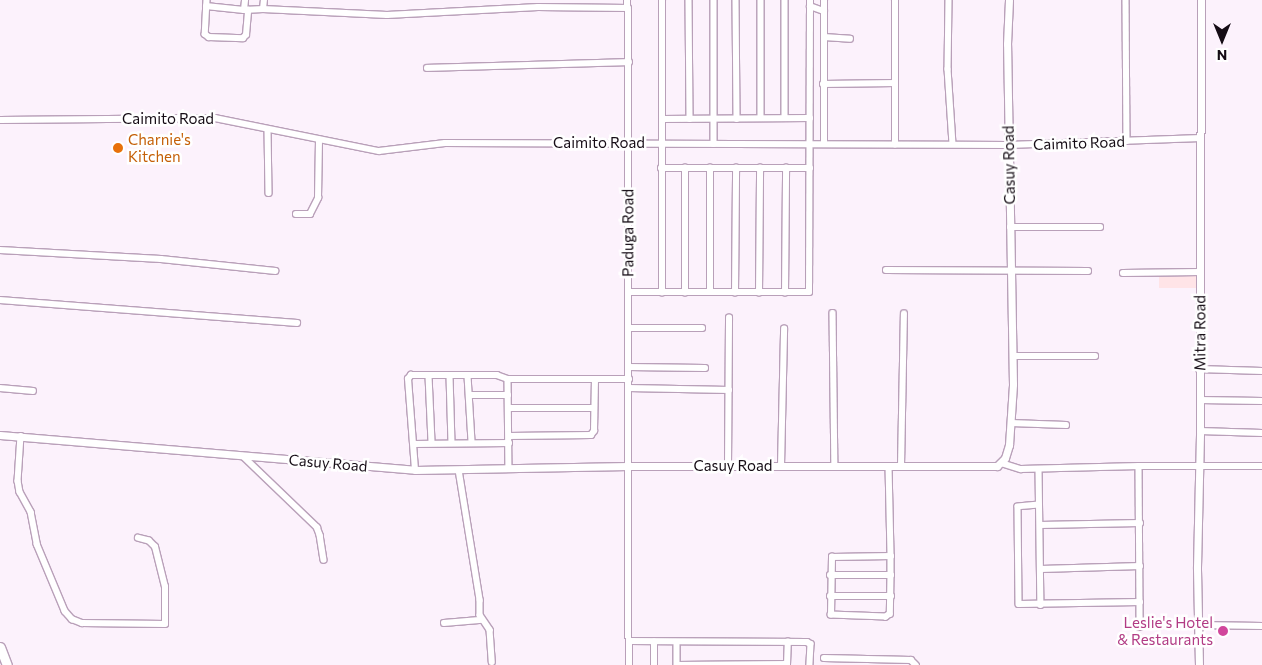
<!DOCTYPE html>
<style>
body{margin:0}
#map{position:relative;width:1262px;height:665px;overflow:hidden;background:#fcf2fc;font-family:Commissioner,sans-serif}
div>[style]{position:absolute}
[style*='--x']{left:calc(var(--x)*1px);top:calc(var(--y)*1px);width:calc(var(--w)*1px);rotate:calc(var(--a)*1deg)}
.industrial>*{inset:0;background:#ffe4e7;transform-origin:0 0}
.roads{filter:drop-shadow(1px 0 #b9a0b9) drop-shadow(-1px 0 #b9a0b9) drop-shadow(0 1px #b9a0b9) drop-shadow(0 -1px #b9a0b9)}
.minor>*{height:5.5px;margin:-2.75px;padding:0 2.75px;transform-origin:2.75px;border-radius:2.75px;background:#fff}
.tertiary>*{height:7px;margin:-3.5px;padding:0 3.5px;transform-origin:3.5px;border-radius:3.5px;background:#fff}
.primary>*{height:9px;margin:-4.5px;padding:0 4.5px;transform-origin:4.5px;border-radius:4.5px;background:#fff}
.dots>*{width:14px;height:14px;translate:-50% -50%;box-sizing:border-box;border:2px solid #fff;border-radius:50%}
span{translate:-50% -50%;white-space:nowrap;text-align:center;line-height:1.15;-webkit-text-stroke:5px #fff;paint-order:stroke}
.street-label{font-size:15px;color:#150c15}
.food-label{font-size:15px;color:#c56008}
.left{translate:0 -50%;text-align:left}
.hotel-label{font-size:15px;color:#b23c85}
.right{translate:-100% -50%;text-align:right}
.north{position:absolute;left:1197px;top:15px;width:50px;height:50px;-webkit-text-stroke:4px #fff;paint-order:stroke;rotate:180deg;font-size:14px;font-weight:700;line-height:20px;text-align:center;color:#150c15}
.north::after{content:'';display:block;margin:auto;width:18px;height:22px;background:#150c15;clip-path:polygon(50% 0,100% 100%,50% 72%,0 100%)}
</style>
<div id="map">
<div class="industrial">
<i style="left:1159px;top:274px;width:37px;height:14px"></i>
</div>
<div class="roads">
<div class="minor">
<i style="--x:207;--y:0;--w:34;--a:93"></i>
<i style="--x:205;--y:34;--w:5;--a:37"></i>
<i style="--x:209;--y:37;--w:34;--a:2"></i>
<i style="--x:243;--y:38;--w:4;--a:-45"></i>
<i style="--x:246;--y:35;--w:25;--a:-85"></i>
<i style="--x:628;--y:0;--w:665;--a:89.91"></i>
<i style="--x:689;--y:0;--w:119;--a:89.5"></i>
<i style="--x:714;--y:0;--w:144;--a:90"></i>
<i style="--x:736;--y:0;--w:119;--a:89.5"></i>
<i style="--x:761;--y:0;--w:118;--a:90"></i>
<i style="--x:785;--y:0;--w:118;--a:90"></i>
<i style="--x:949;--y:0;--w:69;--a:90.8"></i>
<i style="--x:948;--y:69;--w:75;--a:86.2"></i>
<i style="--x:1126;--y:0;--w:141;--a:89.6"></i>
<i style="--x:206;--y:6;--w:38;--a:6"></i>
<i style="--x:244;--y:10;--w:19;--a:-3"></i>
<i style="--x:263;--y:9;--w:124;--a:2.8"></i>
<i style="--x:387;--y:15;--w:151;--a:-3"></i>
<i style="--x:538;--y:7;--w:90;--a:0.6"></i>
<i style="--x:810;--y:6;--w:15;--a:20"></i>
<i style="--x:263;--y:9;--w:9;--a:-84"></i>
<i style="--x:244;--y:10;--w:10;--a:-84"></i>
<i style="--x:824;--y:37;--w:26;--a:4"></i>
<i style="--x:427;--y:68;--w:202;--a:-1.7"></i>
<i style="--x:823;--y:84;--w:72;--a:-0.8"></i>
<i style="--x:662;--y:119;--w:148;--a:-0.4"></i>
<i style="--x:0;--y:120;--w:215;--a:-0.5"></i>
<i style="--x:215;--y:118;--w:167;--a:11.4"></i>
<i style="--x:379;--y:151;--w:66;--a:-6.9"></i>
<i style="--x:445;--y:143;--w:563;--a:0.2"></i>
<i style="--x:1008;--y:145;--w:193;--a:-2.1"></i>
<i style="--x:268;--y:129;--w:64;--a:89.1"></i>
<i style="--x:824;--y:144;--w:144;--a:-90"></i>
<i style="--x:895;--y:145;--w:145;--a:-90"></i>
<i style="--x:661;--y:168;--w:149;--a:0"></i>
<i style="--x:296;--y:214;--w:14;--a:0"></i>
<i style="--x:310;--y:214;--w:18;--a:-63"></i>
<i style="--x:318;--y:198;--w:58;--a:-89"></i>
<i style="--x:1010;--y:227;--w:90;--a:0"></i>
<i style="--x:0;--y:250;--w:161;--a:3.2"></i>
<i style="--x:161;--y:259;--w:115;--a:6"></i>
<i style="--x:886;--y:270;--w:202;--a:0.3"></i>
<i style="--x:1123;--y:273;--w:77;--a:-0.7"></i>
<i style="--x:628;--y:292;--w:181;--a:0"></i>
<i style="--x:809;--y:292;--w:292;--a:-89.8"></i>
<i style="--x:710;--y:292;--w:124;--a:-90"></i>
<i style="--x:662;--y:293;--w:293;--a:-90"></i>
<i style="--x:685;--y:293;--w:125;--a:-90"></i>
<i style="--x:735;--y:293;--w:125;--a:-89.5"></i>
<i style="--x:759;--y:293;--w:125;--a:-89.5"></i>
<i style="--x:785;--y:293;--w:125;--a:-89.5"></i>
<i style="--x:0;--y:300;--w:298;--a:4.4"></i>
<i style="--x:833;--y:313;--w:153;--a:89.3"></i>
<i style="--x:628;--y:328;--w:74;--a:0"></i>
<i style="--x:1013;--y:356;--w:82;--a:0"></i>
<i style="--x:629;--y:367;--w:76;--a:0.8"></i>
<i style="--x:1199;--y:369;--w:63;--a:1.8"></i>
<i style="--x:429;--y:376;--w:67;--a:87.4"></i>
<i style="--x:450;--y:376;--w:67;--a:88.3"></i>
<i style="--x:468;--y:376;--w:66;--a:86.5"></i>
<i style="--x:508;--y:379;--w:90;--a:89.4"></i>
<i style="--x:0;--y:388;--w:33;--a:5"></i>
<i style="--x:629;--y:388;--w:100;--a:1.1"></i>
<i style="--x:469;--y:395;--w:39;--a:0"></i>
<i style="--x:1200;--y:400;--w:62;--a:0.9"></i>
<i style="--x:509;--y:408;--w:85;--a:0"></i>
<i style="--x:1011;--y:423;--w:55;--a:2.1"></i>
<i style="--x:1200;--y:431;--w:62;--a:1.8"></i>
<i style="--x:21;--y:436;--w:45;--a:93.8"></i>
<i style="--x:18;--y:481;--w:11;--a:80"></i>
<i style="--x:20;--y:492;--w:23;--a:61"></i>
<i style="--x:31;--y:512;--w:33;--a:79"></i>
<i style="--x:37;--y:544;--w:73;--a:67.3"></i>
<i style="--x:65;--y:611;--w:11;--a:49"></i>
<i style="--x:72;--y:619;--w:11;--a:22"></i>
<i style="--x:82;--y:623;--w:83;--a:0.7"></i>
<i style="--x:165;--y:624;--w:37;--a:-90"></i>
<i style="--x:165;--y:587;--w:41;--a:-104"></i>
<i style="--x:155;--y:547;--w:8;--a:-135"></i>
<i style="--x:149;--y:541;--w:11;--a:-165"></i>
<i style="--x:509;--y:436;--w:82;--a:-0.7"></i>
<i style="--x:591;--y:435;--w:5;--a:-53"></i>
<i style="--x:594;--y:431;--w:51;--a:-88.9"></i>
<i style="--x:414;--y:444;--w:95;--a:-0.6"></i>
<i style="--x:243;--y:456;--w:103;--a:43.8"></i>
<i style="--x:317;--y:527;--w:9;--a:69"></i>
<i style="--x:320;--y:535;--w:25;--a:81"></i>
<i style="--x:1001;--y:463;--w:21;--a:17"></i>
<i style="--x:1021;--y:469;--w:118;--a:-1.5"></i>
<i style="--x:1139;--y:466;--w:161;--a:89.6"></i>
<i style="--x:728;--y:466;--w:148;--a:-89.6"></i>
<i style="--x:781;--y:466;--w:137;--a:-88.7"></i>
<i style="--x:889;--y:466;--w:90;--a:88.7"></i>
<i style="--x:891;--y:556;--w:19;--a:90"></i>
<i style="--x:891;--y:575;--w:39;--a:91"></i>
<i style="--x:890;--y:614;--w:5;--a:143"></i>
<i style="--x:886;--y:617;--w:55;--a:-177.9"></i>
<i style="--x:831;--y:615;--w:58;--a:-89"></i>
<i style="--x:832;--y:557;--w:59;--a:-1"></i>
<i style="--x:901;--y:466;--w:152;--a:-88.9"></i>
<i style="--x:1139;--y:466;--w:123;--a:0"></i>
<i style="--x:1039;--y:469;--w:136;--a:89.2"></i>
<i style="--x:415;--y:470;--w:91;--a:-94.4"></i>
<i style="--x:408;--y:379;--w:5;--a:-53"></i>
<i style="--x:411;--y:375;--w:86;--a:0"></i>
<i style="--x:497;--y:375;--w:12;--a:20"></i>
<i style="--x:508;--y:379;--w:121;--a:0"></i>
<i style="--x:459;--y:470;--w:132;--a:80.8"></i>
<i style="--x:480;--y:600;--w:15;--a:90"></i>
<i style="--x:480;--y:615;--w:18;--a:56"></i>
<i style="--x:490;--y:630;--w:32;--a:86"></i>
<i style="--x:1039;--y:505;--w:21;--a:175"></i>
<i style="--x:1018;--y:507;--w:97;--a:89.4"></i>
<i style="--x:1019;--y:604;--w:121;--a:-0.9"></i>
<i style="--x:1040;--y:525;--w:100;--a:-1.1"></i>
<i style="--x:1041;--y:569;--w:99;--a:-1.7"></i>
<i style="--x:830;--y:575;--w:61;--a:0"></i>
<i style="--x:830;--y:596;--w:61;--a:0"></i>
<i style="--x:444;--y:623;--w:38;--a:-5"></i>
<i style="--x:1198;--y:625;--w:64;--a:0.9"></i>
<i style="--x:629;--y:641;--w:178;--a:0.3"></i>
<i style="--x:807;--y:642;--w:4;--a:27"></i>
<i style="--x:811;--y:644;--w:21;--a:93"></i>
<i style="--x:677;--y:642;--w:23;--a:90"></i>
<i style="--x:824;--y:658;--w:87;--a:1.3"></i>
<i style="--x:911;--y:660;--w:7;--a:45"></i>
<i style="--x:654;--y:665;--w:23;--a:-90"></i>
<i style="--x:677;--y:665;--w:110;--a:-0.5"></i>
<i style="--x:787;--y:665;--w:23;--a:-88"></i>
</div>
<div class="tertiary">
<i style="--x:0;--y:435;--w:416;--a:4.8"></i>
<i style="--x:415;--y:470;--w:213;--a:-1.1"></i>
<i style="--x:628;--y:466;--w:369;--a:0"></i>
<i style="--x:997;--y:466;--w:11;--a:-45"></i>
<i style="--x:1005;--y:458;--w:14;--a:-73"></i>
<i style="--x:1009;--y:445;--w:61;--a:-86.2"></i>
<i style="--x:1013;--y:384;--w:340;--a:-91"></i>
<i style="--x:1007;--y:44;--w:44;--a:-87.4"></i>
<i style="--x:1199;--y:665;--w:98;--a:-91.2"></i>
<i style="--x:1197;--y:567;--w:136;--a:-88.7"></i>
<i style="--x:1200;--y:431;--w:431;--a:-89.9"></i>
</div>
<div class="primary">
<i style="--x:0;--y:647;--w:19;--a:69"></i>
</div>
</div>
<div class="dots">
<i style="left:118px;top:148px;background:#e8710a"></i>
<i style="left:1223px;top:631px;background:#d1479c"></i>
</div>
<div class="street-label">
<span style="left:168px;top:119px">Caimito Road</span>
<span style="left:599px;top:143px">Caimito Road</span>
<span style="left:1079px;top:143px;rotate:-2deg">Caimito Road</span>
<span style="left:1009px;top:165px;rotate:-91deg">Casuy Road</span>
<span style="left:628px;top:233px;rotate:-90deg">Paduga Road</span>
<span style="left:1200px;top:333px;rotate:-90deg">Mitra Road</span>
<span style="left:328px;top:463px;rotate:5deg">Casuy Road</span>
<span style="left:733px;top:466px">Casuy Road</span>
</div>
<div class="food-label">
<span class="left" style="left:128px;top:148px">Charnie's<br>Kitchen</span>
</div>
<div class="hotel-label">
<span class="right" style="left:1213px;top:631px">Leslie's Hotel<br>&amp; Restaurants</span>
</div>
<div class="north">N</div>
</div>
